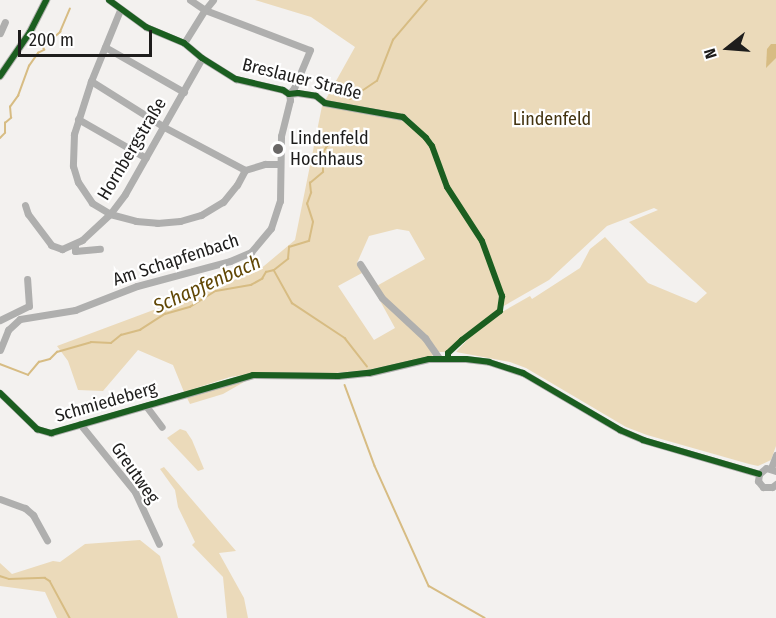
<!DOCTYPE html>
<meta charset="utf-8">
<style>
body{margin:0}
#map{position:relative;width:776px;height:618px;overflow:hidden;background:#f3f1ef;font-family:"Fira Sans Condensed",sans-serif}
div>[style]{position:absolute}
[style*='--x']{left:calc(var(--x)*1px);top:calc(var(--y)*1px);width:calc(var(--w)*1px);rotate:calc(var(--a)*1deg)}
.green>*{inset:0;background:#ebdaba}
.water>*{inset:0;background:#d7bc83}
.stream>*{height:1.5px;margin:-0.75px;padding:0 0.75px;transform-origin:0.75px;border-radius:0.75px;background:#d7bc83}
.minor>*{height:7px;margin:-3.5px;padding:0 3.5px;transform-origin:3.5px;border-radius:3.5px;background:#afafae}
.major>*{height:8px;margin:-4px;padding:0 4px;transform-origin:4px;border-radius:4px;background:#b2b1af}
.cycleway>*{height:6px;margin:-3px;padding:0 3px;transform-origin:3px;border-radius:3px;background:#1b5e20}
.dots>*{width:16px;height:16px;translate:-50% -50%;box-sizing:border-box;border:3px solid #fff;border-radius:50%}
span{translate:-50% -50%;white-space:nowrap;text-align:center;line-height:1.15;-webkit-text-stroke:4.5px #fff;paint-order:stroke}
.street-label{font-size:18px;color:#1e1d1c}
.park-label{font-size:18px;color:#433310}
.poi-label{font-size:18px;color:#1e1d1c}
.left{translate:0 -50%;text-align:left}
.water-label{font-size:20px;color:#614705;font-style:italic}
.north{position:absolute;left:698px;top:18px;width:60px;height:60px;-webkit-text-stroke:4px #fff;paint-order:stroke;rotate:253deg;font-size:16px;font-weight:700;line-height:24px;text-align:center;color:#1e1d1c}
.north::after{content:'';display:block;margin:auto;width:21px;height:27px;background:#1e1d1c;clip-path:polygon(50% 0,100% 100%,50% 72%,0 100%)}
.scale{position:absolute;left:18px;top:30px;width:134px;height:27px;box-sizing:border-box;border:3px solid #1e1d1c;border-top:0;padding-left:8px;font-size:18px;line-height:21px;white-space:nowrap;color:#1e1d1c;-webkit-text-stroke:4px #fff;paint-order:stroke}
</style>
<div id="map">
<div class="green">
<i style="clip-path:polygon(evenodd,255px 0,776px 0,776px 446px,771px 460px,758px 466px,749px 464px,647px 435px,626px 427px,526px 368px,510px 362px,456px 352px,476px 330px,495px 316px,530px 296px,532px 299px,580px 268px,590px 249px,605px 237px,648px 283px,696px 303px,707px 293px,629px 222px,658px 210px,654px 208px,607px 226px,549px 280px,502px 307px,501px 287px,485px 241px,451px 190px,433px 142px,408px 117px,406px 120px,430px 145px,446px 188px,479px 236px,486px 253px,499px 293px,498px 310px,447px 352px,434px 352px,432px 357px,367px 370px,335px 373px,256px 373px,230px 377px,184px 392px,173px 365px,138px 350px,103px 391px,78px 390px,68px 361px,57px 346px,258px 271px,295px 240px,322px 106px,355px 47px,311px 17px,255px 0,397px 229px,409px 231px,425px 259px,373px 288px,395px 328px,374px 340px,338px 286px,362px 273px,357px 263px,369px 236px,397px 229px)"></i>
<i style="clip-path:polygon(251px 378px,223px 394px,190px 404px,186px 396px)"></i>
<i style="clip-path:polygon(180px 429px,186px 431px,192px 440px,204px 469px,198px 471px,167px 438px)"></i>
<i style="clip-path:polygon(164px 467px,236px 551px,219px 553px,244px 598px,248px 618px,227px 618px,223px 577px,192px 545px,195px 542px,178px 507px,175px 490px,160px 469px)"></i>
<i style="clip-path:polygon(140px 540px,160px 556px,178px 618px,57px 618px,45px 592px,0 586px,0 563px,12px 574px,53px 561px,60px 562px,85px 544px)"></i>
</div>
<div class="water">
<i style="clip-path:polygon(771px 44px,776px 44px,776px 58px,766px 68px,767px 49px)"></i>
</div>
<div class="stream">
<i style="--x:350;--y:99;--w:32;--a:-34"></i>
<i style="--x:377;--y:81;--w:44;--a:-68.7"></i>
<i style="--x:393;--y:40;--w:52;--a:-49.6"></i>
<i style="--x:0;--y:138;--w:7;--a:-45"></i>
<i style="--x:5;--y:133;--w:10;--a:-90"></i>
<i style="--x:5;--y:123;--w:8;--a:-40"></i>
<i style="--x:11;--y:118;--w:11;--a:-95"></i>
<i style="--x:10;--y:107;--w:14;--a:-54"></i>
<i style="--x:18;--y:96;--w:32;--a:-70"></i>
<i style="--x:29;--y:66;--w:16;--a:-55"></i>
<i style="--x:38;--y:53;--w:7;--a:-27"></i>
<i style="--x:44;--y:50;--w:3;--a:-108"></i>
<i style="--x:43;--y:47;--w:23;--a:-41"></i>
<i style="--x:60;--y:32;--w:25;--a:-67"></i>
<i style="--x:274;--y:270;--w:38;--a:61"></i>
<i style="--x:292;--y:303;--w:64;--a:33.4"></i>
<i style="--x:345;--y:338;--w:36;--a:52"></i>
<i style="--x:0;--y:364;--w:30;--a:21"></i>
<i style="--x:28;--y:375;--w:17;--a:-50"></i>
<i style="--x:39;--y:362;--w:11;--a:-15"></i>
<i style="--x:50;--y:359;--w:10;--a:-45"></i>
<i style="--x:57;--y:352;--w:35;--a:-16"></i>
<i style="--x:91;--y:342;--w:20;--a:3"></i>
<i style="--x:111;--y:343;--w:13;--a:-39"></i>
<i style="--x:121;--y:335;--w:20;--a:-15"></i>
<i style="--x:140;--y:330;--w:30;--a:-33"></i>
<i style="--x:165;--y:314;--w:26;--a:-16"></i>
<i style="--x:190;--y:307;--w:31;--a:-32"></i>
<i style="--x:216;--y:291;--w:36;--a:-10"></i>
<i style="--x:251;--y:285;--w:13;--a:-29"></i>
<i style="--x:262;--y:279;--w:8;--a:-60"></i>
<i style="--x:266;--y:272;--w:8;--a:-14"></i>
<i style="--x:274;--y:270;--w:18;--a:-38"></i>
<i style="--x:288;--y:259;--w:12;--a:-85"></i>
<i style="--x:289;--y:247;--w:21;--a:-17"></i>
<i style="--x:309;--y:241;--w:19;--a:-78"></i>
<i style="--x:313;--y:222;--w:19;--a:-108"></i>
<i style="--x:307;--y:204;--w:12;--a:-70"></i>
<i style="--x:311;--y:193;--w:10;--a:-96"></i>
<i style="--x:310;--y:183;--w:17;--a:-40"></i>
<i style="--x:323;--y:172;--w:19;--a:-90"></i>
<i style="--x:323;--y:153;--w:8;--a:-60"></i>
<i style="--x:327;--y:146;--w:13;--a:-32"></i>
<i style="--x:345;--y:385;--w:86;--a:69.7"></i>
<i style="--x:375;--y:466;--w:132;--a:65.8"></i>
<i style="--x:429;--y:586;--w:64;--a:29.7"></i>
<i style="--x:0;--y:576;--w:9;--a:18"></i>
<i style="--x:9;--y:579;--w:36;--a:-2"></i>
<i style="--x:45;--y:578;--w:6;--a:31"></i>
<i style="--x:50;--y:581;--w:42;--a:61.6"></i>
</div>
<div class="minor">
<i style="--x:109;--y:0;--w:46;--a:36.1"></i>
<i style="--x:146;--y:27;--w:41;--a:22.8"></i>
<i style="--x:184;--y:43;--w:23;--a:40"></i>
<i style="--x:202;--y:58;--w:40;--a:32"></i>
<i style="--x:236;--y:79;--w:48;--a:13.2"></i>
<i style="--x:283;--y:90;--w:7;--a:34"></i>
<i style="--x:289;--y:94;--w:9;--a:-6"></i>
<i style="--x:298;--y:93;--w:18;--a:9"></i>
<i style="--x:316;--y:96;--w:11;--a:38"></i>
<i style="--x:325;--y:103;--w:79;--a:10.2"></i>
<i style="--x:213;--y:0;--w:13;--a:129"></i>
<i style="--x:205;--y:10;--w:112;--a:20.9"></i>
<i style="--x:310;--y:50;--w:41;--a:112.8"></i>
<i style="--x:294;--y:88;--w:8;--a:130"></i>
<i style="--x:120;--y:10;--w:77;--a:112.2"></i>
<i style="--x:91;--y:81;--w:56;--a:107.8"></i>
<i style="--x:74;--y:134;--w:32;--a:92"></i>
<i style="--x:73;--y:166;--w:17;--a:73"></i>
<i style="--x:78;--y:182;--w:25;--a:56"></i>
<i style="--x:92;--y:203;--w:21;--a:31"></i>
<i style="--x:110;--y:214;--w:27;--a:15"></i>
<i style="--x:136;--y:221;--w:21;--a:5"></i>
<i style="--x:157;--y:223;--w:23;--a:-5"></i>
<i style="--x:180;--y:221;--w:22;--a:-16"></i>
<i style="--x:201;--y:215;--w:26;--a:-31"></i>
<i style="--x:223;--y:202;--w:22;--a:-51"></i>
<i style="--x:237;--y:185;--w:17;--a:-62"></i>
<i style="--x:245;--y:170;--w:21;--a:-17"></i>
<i style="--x:265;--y:164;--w:15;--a:0"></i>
<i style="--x:0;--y:33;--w:12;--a:-66"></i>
<i style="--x:184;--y:43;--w:39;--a:-58"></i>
<i style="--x:205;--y:10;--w:18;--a:-146"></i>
<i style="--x:105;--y:47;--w:91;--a:29.7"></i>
<i style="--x:91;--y:81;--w:86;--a:32.2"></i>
<i style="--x:164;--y:127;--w:92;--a:28"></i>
<i style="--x:78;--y:119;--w:78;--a:29.8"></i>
<i style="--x:25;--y:205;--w:9;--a:72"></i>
<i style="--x:28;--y:214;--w:39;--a:53"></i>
<i style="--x:51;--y:245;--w:12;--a:20"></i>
<i style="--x:62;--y:249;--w:22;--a:-24"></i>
<i style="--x:82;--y:240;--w:38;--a:-43"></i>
<i style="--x:110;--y:214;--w:25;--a:-53"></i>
<i style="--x:125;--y:194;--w:156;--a:-60.5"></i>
<i style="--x:75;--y:244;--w:7;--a:90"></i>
<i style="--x:75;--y:251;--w:25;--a:-5"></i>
<i style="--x:360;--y:264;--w:40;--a:57.1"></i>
<i style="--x:382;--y:298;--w:59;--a:42.9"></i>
<i style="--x:425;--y:338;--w:24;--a:55"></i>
<i style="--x:0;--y:320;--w:32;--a:-26"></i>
<i style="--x:29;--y:306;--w:27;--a:-94"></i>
<i style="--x:0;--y:350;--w:22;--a:-68"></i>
<i style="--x:8;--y:330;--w:16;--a:-43"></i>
<i style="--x:20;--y:319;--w:56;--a:-9.3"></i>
<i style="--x:75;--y:310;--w:66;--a:-21.2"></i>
<i style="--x:137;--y:286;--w:96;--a:-15"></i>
<i style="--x:230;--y:261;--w:23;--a:-23"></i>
<i style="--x:251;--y:252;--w:31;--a:-50"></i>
<i style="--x:271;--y:228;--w:28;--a:-72"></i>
<i style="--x:280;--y:201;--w:65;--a:-89.1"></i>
<i style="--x:281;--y:136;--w:37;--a:-76"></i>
<i style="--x:290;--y:100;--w:6;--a:-99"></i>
<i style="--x:0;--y:393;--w:52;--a:44.2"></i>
<i style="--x:37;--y:429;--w:15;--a:16"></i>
<i style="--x:51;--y:433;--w:210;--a:-16"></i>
<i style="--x:253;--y:375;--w:85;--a:0.7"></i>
<i style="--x:338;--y:376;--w:31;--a:-6"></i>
<i style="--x:369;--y:373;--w:62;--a:-13.1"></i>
<i style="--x:429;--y:359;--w:37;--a:0"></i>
<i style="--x:466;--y:359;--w:23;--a:7"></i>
<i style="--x:489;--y:362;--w:36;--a:18"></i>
<i style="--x:523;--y:373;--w:113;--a:30.4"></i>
<i style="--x:620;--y:430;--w:25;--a:23"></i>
<i style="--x:643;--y:440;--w:121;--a:16.3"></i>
<i style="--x:146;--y:406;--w:26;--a:53"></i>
<i style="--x:80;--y:424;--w:87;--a:51"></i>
<i style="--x:135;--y:492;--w:57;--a:65.2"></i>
<i style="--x:771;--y:468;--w:14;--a:-69"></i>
<i style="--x:759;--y:474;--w:7;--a:98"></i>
<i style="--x:758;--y:481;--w:8;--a:50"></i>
<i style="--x:763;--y:487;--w:9;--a:0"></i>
<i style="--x:772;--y:487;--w:5;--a:-37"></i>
<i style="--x:759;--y:474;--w:9;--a:-41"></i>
<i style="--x:766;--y:468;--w:10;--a:17"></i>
<i style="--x:0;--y:499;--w:27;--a:20"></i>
<i style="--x:25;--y:508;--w:11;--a:41"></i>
<i style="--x:33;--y:515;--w:29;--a:61"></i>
</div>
<div class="major">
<i style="--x:0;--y:76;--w:53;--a:-55.7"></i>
<i style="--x:30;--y:32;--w:36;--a:-63"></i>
</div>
<div class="cycleway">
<i style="--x:109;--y:0;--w:46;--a:36.1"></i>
<i style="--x:146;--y:27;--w:41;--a:22.8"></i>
<i style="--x:184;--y:43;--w:23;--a:40"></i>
<i style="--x:202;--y:58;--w:40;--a:32"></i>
<i style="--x:236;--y:79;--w:48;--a:13.2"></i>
<i style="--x:283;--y:90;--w:7;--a:34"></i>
<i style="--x:289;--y:94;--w:9;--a:-6"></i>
<i style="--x:298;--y:93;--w:18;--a:9"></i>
<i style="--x:316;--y:96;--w:11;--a:38"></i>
<i style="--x:325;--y:103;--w:79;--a:10.2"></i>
<i style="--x:403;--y:117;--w:31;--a:42"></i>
<i style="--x:426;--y:138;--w:10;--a:53"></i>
<i style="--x:432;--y:146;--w:44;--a:69.9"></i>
<i style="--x:447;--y:187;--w:64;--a:57.1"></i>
<i style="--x:482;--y:241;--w:59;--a:70"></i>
<i style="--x:502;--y:296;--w:15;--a:98"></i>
<i style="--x:500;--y:311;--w:48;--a:142.7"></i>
<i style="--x:462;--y:340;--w:19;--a:137"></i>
<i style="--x:448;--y:353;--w:5;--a:90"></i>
<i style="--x:0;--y:76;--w:53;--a:-55.7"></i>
<i style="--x:30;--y:32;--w:36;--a:-63"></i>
<i style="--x:0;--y:393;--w:52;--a:44.2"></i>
<i style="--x:37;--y:429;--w:15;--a:16"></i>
<i style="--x:51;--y:433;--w:210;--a:-16"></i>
<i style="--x:253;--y:375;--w:85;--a:0.7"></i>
<i style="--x:338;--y:376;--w:31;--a:-6"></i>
<i style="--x:369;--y:373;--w:62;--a:-13.1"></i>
<i style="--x:429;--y:359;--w:37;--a:0"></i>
<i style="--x:466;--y:359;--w:23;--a:7"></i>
<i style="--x:489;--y:362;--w:36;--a:18"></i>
<i style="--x:523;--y:373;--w:113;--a:30.4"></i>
<i style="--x:620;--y:430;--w:25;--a:23"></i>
<i style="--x:643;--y:440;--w:121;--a:16.3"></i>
</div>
<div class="dots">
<i style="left:278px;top:149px;background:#696766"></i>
</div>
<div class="street-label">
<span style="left:302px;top:79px;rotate:14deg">Breslauer Straße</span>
<span style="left:132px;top:149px;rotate:-59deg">Hornbergstraße</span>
<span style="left:176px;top:260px;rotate:-18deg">Am Schapfenbach</span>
<span style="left:106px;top:402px;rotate:-16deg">Schmiedeberg</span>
<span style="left:135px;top:473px;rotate:55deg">Greutweg</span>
</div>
<div class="park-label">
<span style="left:552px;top:119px">Lindenfeld</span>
</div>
<div class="poi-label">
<span class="left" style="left:290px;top:149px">Lindenfeld<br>Hochhaus</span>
</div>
<div class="water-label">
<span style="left:207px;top:284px;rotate:-24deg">Schapfenbach</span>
</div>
<div class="north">N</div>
<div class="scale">200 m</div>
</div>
